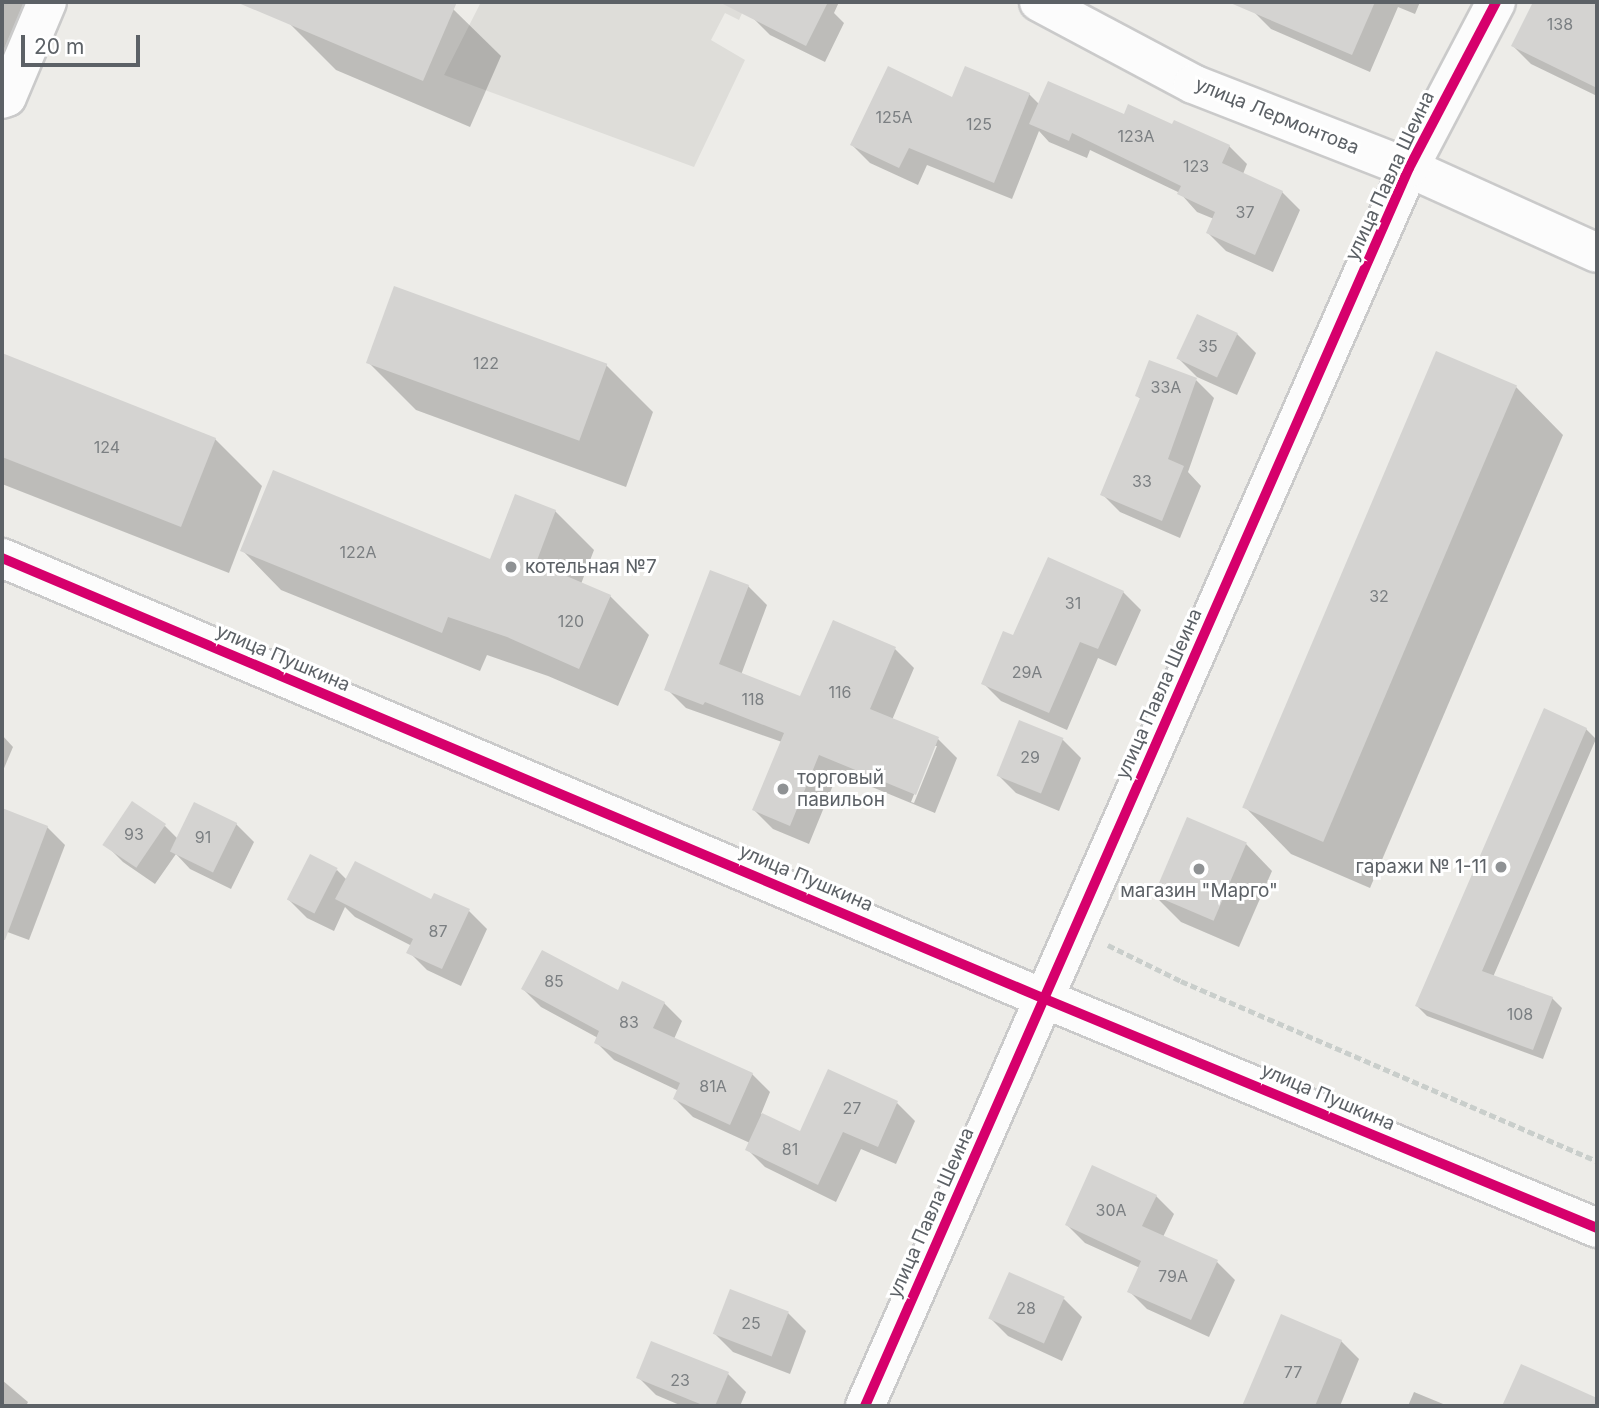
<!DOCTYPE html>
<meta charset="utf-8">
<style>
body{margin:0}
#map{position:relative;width:1599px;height:1408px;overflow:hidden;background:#edece8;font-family:Inter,sans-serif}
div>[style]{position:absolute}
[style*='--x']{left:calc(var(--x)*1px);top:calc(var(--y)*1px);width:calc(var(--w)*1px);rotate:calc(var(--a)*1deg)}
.industrial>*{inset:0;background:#deddd9}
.shadow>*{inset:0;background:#0003}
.building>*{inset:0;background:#d4d3d1;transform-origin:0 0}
.path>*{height:4.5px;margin-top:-2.25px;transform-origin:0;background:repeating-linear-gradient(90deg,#c9cecb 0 7px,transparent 0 10.5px)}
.roads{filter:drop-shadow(2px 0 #cacaca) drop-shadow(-2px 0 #cacaca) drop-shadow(0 2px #cacaca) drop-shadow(0 -2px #cacaca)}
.minor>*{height:38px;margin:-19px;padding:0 19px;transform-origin:19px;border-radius:19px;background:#fcfcfc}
.cycleway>*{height:10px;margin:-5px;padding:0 5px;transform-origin:5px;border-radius:5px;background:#d6006c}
.dots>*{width:19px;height:19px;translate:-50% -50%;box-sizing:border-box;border:4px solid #fff;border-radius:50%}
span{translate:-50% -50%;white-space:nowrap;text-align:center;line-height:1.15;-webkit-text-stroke:6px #fff;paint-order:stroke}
.number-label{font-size:16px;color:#7b7f82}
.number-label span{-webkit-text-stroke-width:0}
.street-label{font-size:19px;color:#5c6166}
.poi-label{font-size:19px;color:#5c6166}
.left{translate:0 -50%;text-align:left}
.right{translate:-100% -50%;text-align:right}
.frame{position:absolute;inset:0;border:4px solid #5c6166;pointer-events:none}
.scale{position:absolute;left:21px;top:35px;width:119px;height:32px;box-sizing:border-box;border:4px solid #5c6166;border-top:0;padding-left:9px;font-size:21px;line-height:24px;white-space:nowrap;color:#5c6166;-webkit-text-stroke:5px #fff;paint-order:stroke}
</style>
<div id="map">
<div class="industrial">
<i style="clip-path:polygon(481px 2px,747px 2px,739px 20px,725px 13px,711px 40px,745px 60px,694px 167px,444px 75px)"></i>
</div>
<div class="shadow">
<i style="clip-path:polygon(2px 2px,27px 2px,2px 61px)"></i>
<i style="clip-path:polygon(298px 2px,437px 2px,453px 9px,501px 56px,470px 127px,336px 70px,289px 23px)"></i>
<i style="clip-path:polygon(759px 2px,839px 2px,834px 13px,844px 23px,825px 62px,770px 35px,752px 17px)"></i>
<i style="clip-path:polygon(1257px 2px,1420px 2px,1415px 14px,1398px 7px,1370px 72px,1271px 29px,1253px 11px)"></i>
<i style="clip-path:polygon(1535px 2px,1549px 2px,1585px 18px,1593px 2px,1597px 2px,1597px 96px,1531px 64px,1513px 46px)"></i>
<i style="clip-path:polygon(1029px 94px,1040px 105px,1125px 116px,1172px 127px,1229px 146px,1247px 164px,1243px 174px,1282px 192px,1300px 210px,1273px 272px,1226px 251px,1208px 233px,1214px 219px,1197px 212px,1180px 193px,1090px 150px,1087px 158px,1049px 142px,1039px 131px,1012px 199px,927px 165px,918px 185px,870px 163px,852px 145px,953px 100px)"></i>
<i style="clip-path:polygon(1198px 316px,1237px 334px,1256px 353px,1237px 395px,1197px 377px,1179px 359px)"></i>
<i style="clip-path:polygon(2px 355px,215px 439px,262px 486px,229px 573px,2px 484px)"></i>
<i style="clip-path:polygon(368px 362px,606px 365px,653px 412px,626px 487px,416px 410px)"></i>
<i style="clip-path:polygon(1196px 380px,1214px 398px,1188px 472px,1201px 486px,1180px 538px,1120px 512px,1102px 494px,1142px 400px,1137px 396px)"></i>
<i style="clip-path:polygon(1516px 387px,1563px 435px,1370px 888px,1291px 854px,1244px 806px)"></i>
<i style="clip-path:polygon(555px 511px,594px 550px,581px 584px,610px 596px,649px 635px,618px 706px,548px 676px,487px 655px,480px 671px,281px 590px,243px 551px,491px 561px)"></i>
<i style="clip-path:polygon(evenodd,748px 586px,767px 605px,741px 675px,801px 699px,834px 622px,895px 649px,914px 668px,892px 720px,938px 739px,957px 758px,935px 813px,838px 773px,809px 844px,773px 829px,754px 810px,782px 742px,686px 708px,667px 689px,748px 586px,933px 746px,937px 746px,914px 803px,911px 802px,933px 746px)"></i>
<i style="clip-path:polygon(1123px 592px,1141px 610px,1116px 666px,1098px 658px,1067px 730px,1001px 701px,983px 683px,1014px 637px)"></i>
<i style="clip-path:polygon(1020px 722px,1063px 740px,1081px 758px,1059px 811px,1016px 793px,998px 775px)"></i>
<i style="clip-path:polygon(1586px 729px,1596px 739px,1493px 977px,1552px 998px,1562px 1008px,1543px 1059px,1427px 1016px,1417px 1006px)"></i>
<i style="clip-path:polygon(2px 735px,13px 747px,2px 773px)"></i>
<i style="clip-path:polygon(2px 810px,47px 827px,65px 845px,29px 940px,2px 930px)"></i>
<i style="clip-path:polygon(236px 824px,254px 842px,231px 889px,190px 869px,176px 854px,155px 884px,123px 862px,105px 844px,165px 826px,178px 839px)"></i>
<i style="clip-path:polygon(1246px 844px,1272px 871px,1239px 947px,1181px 922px,1154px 895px)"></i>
<i style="clip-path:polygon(337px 870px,347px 880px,469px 911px,487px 929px,461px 986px,427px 970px,409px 952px,412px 946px,355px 917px,345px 907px,334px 931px,307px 918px,289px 900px)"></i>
<i style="clip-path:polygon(523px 989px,619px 992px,664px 1003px,682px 1021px,674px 1039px,752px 1074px,770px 1092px,761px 1114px,801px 1133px,897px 1103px,915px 1121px,896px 1164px,861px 1149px,836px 1202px,765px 1167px,747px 1149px,750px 1143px,693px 1117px,675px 1099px,679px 1091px,614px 1060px,596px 1042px,598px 1038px,541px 1007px)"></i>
<i style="clip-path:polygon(1156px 1196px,1174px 1214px,1163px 1237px,1217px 1262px,1235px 1280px,1209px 1337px,1147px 1309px,1129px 1291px,1140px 1268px,1085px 1243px,1067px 1225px)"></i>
<i style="clip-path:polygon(1064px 1299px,1082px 1317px,1062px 1361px,1008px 1336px,990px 1318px)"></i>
<i style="clip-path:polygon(788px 1313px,806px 1331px,790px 1374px,733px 1352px,715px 1334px)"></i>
<i style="clip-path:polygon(1341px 1341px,1359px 1359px,1340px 1406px,1248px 1406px,1245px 1403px)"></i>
<i style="clip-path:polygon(1521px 1366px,1597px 1400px,1597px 1406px,1504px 1406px)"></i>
<i style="clip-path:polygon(728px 1374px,746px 1392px,740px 1406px,682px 1406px,656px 1395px,638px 1377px)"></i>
<i style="clip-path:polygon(2px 1380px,28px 1402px,26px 1406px,2px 1406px)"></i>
<i style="clip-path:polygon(1414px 1392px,1448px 1406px,1408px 1406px)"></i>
</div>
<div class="building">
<i style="clip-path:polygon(236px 2px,457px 2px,423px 81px)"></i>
<i style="clip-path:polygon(719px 2px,828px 2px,806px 46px)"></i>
<i style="clip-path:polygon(1228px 2px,1375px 2px,1352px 55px)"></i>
<i style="clip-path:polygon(1533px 2px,1597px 2px,1597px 88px,1511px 46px)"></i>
<i style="clip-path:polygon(888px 66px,952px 97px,965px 66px,1030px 93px,994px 183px,909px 148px,899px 168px,850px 145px)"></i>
<i style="clip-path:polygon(1048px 81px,1124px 114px,1128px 104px,1172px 124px,1174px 120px,1230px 145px,1222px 163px,1283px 191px,1255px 255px,1206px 233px,1215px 212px,1177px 194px,1181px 186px,1072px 133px,1069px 141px,1029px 124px)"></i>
<i style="left:394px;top:286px;width:227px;height:82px;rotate:20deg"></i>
<i style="left:1197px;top:314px;width:45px;height:49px;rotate:25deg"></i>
<i style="left:1436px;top:351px;width:88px;height:496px;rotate:23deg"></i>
<i style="clip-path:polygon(2px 353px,216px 438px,181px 527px,2px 457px)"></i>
<i style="clip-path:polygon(1149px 360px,1197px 378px,1168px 459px,1184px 466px,1162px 521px,1100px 495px,1140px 398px,1135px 396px)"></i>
<i style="clip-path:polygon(273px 470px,490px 559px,515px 494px,556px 510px,536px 563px,611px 595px,579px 669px,507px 637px,448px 617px,442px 633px,240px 551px)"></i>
<i style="clip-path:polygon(1048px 557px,1124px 591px,1098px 649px,1080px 642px,1049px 713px,981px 684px,1003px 631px,1013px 635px)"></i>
<i style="clip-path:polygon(710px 570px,749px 585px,719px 664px,800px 696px,833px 620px,896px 647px,870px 709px,939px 737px,916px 795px,819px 755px,790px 826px,752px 810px,784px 733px,705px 702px,703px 705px,664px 690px)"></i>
<i style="clip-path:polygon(1544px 708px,1587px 728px,1482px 971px,1553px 997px,1533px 1050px,1415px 1006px)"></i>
<i style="left:1019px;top:720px;width:48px;height:60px;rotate:22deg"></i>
<i style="left:132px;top:801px;width:41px;height:53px;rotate:34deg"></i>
<i style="left:194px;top:802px;width:48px;height:55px;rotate:26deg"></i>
<i style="clip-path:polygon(2px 808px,48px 826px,5px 940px,2px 940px)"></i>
<i style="left:1187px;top:817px;width:65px;height:85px;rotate:23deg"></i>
<i style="left:310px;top:854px;width:31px;height:51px;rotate:27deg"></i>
<i style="clip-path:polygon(355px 861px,431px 899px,434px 893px,470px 909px,442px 969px,406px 953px,413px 939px,335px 899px)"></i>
<i style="clip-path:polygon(542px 950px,618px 990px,622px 981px,665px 1002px,653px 1028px,753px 1073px,730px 1125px,673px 1099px,680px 1083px,594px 1043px,599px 1031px,521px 989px)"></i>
<i style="clip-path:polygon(828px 1069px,898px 1101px,878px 1147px,843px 1132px,818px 1185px,745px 1150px,762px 1113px,800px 1131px)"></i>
<i style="clip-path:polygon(1092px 1165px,1157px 1195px,1142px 1226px,1218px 1260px,1191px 1320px,1127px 1292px,1141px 1261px,1065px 1225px)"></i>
<i style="left:1009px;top:1272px;width:61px;height:51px;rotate:24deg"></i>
<i style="left:730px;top:1289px;width:63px;height:48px;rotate:21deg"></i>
<i style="clip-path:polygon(1281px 1314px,1342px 1340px,1315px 1406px,1242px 1406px)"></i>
<i style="clip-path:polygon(651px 1341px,729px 1372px,715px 1406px,705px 1406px,636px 1378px)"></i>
<i style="clip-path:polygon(1521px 1364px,1597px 1398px,1597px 1406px,1502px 1406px)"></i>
</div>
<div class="path">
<i style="--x:1108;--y:945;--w:81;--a:26.3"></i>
<i style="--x:1181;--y:981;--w:453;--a:23.4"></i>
</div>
<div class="roads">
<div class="minor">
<i style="--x:1039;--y:2;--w:174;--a:28"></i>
<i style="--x:1193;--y:84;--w:232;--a:21.3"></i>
<i style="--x:1409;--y:168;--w:206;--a:24.3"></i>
<i style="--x:2;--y:99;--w:5;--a:-22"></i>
<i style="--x:7;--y:97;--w:103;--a:-67.2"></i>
<i style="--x:2;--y:558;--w:1132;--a:22.92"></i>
<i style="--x:1045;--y:999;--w:598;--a:22.53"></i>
<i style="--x:865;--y:1406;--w:1352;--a:-66.28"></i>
<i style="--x:1409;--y:168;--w:187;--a:-62.3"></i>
</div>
</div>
<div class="cycleway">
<i style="--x:2;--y:558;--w:1132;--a:22.92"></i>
<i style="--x:1045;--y:999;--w:598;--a:22.53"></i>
<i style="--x:865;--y:1406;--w:1352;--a:-66.28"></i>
<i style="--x:1409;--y:168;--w:187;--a:-62.3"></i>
</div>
<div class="dots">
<i style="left:511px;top:567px;background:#8f9294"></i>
<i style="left:783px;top:789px;background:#8f9294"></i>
<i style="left:1501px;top:867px;background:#8f9294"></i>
<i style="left:1199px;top:869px;background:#8f9294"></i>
</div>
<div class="number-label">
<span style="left:1560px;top:24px">138</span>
<span style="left:894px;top:117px">125А</span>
<span style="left:979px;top:124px">125</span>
<span style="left:1136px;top:136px">123А</span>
<span style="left:1196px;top:166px">123</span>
<span style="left:1245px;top:212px">37</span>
<span style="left:1208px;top:346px">35</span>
<span style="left:486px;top:363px">122</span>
<span style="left:1166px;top:387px">33А</span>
<span style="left:107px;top:447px">124</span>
<span style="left:1142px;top:481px">33</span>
<span style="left:358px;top:552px">122А</span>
<span style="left:1379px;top:596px">32</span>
<span style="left:1073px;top:603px">31</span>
<span style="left:571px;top:621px">120</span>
<span style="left:1027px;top:672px">29А</span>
<span style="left:840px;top:692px">116</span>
<span style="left:753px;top:699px">118</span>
<span style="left:1030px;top:757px">29</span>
<span style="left:134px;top:834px">93</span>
<span style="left:203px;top:837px">91</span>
<span style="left:438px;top:931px">87</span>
<span style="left:554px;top:981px">85</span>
<span style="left:1520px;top:1014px">108</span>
<span style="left:629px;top:1022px">83</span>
<span style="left:713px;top:1086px">81А</span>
<span style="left:852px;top:1108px">27</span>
<span style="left:790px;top:1149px">81</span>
<span style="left:1111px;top:1210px">30А</span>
<span style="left:1173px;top:1276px">79А</span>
<span style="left:1026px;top:1308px">28</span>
<span style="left:751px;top:1323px">25</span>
<span style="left:1293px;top:1372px">77</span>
<span style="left:680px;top:1380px">23</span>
</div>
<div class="street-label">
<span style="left:1277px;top:116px;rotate:22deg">улица Лермонтова</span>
<span style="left:1390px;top:176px;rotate:-65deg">улица Павла Шеина</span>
<span style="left:283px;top:658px;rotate:23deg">улица Пушкина</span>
<span style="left:1159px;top:694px;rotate:-66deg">улица Павла Шеина</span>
<span style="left:806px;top:878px;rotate:23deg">улица Пушкина</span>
<span style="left:1328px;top:1097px;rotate:23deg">улица Пушкина</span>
<span style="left:931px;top:1213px;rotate:-66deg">улица Павла Шеина</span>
</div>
<div class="poi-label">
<span class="left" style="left:525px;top:567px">котельная №7</span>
<span class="left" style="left:797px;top:789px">торговый<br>павильон</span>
<span class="right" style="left:1487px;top:867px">гаражи № 1-11</span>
<span style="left:1199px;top:891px">магазин "Марго"</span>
</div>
<div class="frame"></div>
<div class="scale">20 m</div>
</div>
